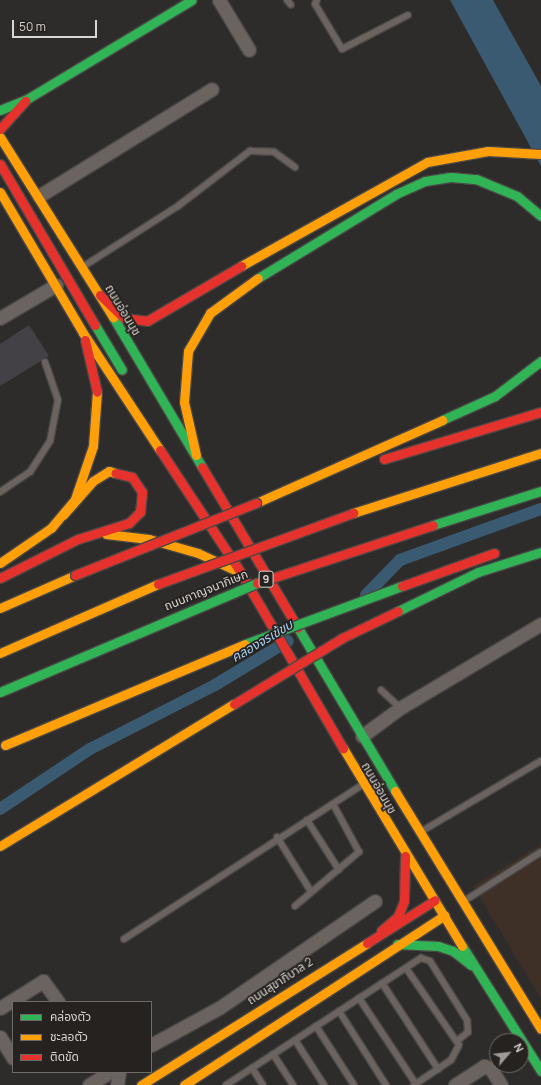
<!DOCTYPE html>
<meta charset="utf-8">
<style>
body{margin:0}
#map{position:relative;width:541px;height:1085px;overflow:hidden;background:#2e2c2a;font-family:Manrope,"Noto Sans Thai",sans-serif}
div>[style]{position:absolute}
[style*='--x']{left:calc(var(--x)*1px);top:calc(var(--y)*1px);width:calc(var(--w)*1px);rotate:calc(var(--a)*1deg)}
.industrial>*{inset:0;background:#3e2f27}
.water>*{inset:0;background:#3a5a71}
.canal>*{height:12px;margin:-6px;padding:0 6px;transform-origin:6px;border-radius:6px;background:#3a5a71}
.building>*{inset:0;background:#434046}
.roads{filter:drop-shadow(1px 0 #494746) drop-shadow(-1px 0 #494746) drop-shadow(0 1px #494746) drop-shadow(0 -1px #494746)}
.lane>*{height:6px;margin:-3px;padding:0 3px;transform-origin:3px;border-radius:3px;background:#6a6360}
.street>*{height:13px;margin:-6.5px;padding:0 6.5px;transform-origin:6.5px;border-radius:6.5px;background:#6a6360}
.fast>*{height:9px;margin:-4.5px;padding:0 4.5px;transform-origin:4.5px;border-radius:4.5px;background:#30b455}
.slow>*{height:9px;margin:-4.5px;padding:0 4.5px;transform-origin:4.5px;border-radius:4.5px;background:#ff9f0a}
.jam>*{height:9px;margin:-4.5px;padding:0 4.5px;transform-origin:4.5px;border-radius:4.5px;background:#e5322d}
.bridges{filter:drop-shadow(1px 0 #494746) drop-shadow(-1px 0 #494746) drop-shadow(0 1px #494746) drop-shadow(0 -1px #494746)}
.fast-bridge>*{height:9px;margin:-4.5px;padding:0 4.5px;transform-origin:4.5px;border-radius:4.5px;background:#30b455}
.slow-bridge>*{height:9px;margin:-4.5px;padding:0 4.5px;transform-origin:4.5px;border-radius:4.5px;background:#ff9f0a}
.jam-bridge>*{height:9px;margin:-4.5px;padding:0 4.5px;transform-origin:4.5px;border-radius:4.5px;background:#e5322d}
span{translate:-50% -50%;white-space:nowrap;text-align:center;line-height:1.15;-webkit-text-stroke:3.5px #26221f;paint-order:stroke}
.shield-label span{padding:1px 3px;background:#26221f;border:1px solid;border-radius:3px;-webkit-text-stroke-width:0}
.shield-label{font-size:11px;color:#dad6d4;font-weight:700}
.street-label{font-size:12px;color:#dad6d4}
.water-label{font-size:13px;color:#a3d3f7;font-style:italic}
.legend{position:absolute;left:12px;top:1001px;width:140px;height:72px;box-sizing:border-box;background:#26221f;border:1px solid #6e6a67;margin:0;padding:5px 7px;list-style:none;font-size:12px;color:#dad6d4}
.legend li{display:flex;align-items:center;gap:8px;height:20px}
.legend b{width:20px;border:1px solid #6e6a67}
.north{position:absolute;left:489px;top:1033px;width:40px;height:40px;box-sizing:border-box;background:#26221f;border:1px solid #6e6a67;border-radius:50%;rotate:62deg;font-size:11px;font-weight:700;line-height:16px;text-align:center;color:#dad6d4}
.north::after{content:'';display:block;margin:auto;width:14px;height:18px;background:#9e9a98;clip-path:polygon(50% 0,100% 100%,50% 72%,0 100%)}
.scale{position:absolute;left:12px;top:20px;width:85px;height:18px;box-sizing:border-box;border:2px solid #dad6d4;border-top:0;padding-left:5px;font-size:12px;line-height:14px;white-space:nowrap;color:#dad6d4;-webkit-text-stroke:3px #26221f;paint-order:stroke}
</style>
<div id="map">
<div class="industrial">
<i style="clip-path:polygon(541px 844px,541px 999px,473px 886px)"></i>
</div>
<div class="water">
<i style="clip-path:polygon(450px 0,493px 0,541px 86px,541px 166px)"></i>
</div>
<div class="canal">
<i style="--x:366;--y:595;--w:49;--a:-45.8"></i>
<i style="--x:400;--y:560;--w:150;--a:-19.9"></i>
<i style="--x:0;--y:809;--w:108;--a:-33.7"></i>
<i style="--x:90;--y:749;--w:140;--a:-27.1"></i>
<i style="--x:215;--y:685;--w:85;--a:-31.1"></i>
</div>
<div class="building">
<i style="clip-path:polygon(29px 325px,49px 356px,0 386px,0 344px)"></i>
</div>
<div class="roads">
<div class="lane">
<i style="--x:287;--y:0;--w:6;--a:51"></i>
<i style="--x:317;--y:0;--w:4;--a:117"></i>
<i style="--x:315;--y:4;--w:52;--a:59"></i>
<i style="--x:342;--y:49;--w:74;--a:-27.3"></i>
<i style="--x:84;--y:266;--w:112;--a:-32.6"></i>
<i style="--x:178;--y:206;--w:91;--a:-37.4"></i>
<i style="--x:250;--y:151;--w:24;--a:2"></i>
<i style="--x:274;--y:152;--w:26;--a:36"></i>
<i style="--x:0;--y:492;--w:36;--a:-34"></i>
<i style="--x:30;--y:472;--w:37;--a:-57"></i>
<i style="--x:50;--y:441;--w:42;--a:-79"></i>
<i style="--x:58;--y:400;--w:40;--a:-108.9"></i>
<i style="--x:381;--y:690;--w:26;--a:43"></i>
<i style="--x:307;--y:820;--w:59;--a:57.4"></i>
<i style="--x:422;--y:831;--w:138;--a:-30.5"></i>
<i style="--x:277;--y:837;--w:62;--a:58.1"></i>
<i style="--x:464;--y:901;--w:91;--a:-32.5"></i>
<i style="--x:295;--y:906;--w:84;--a:-40.2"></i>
<i style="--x:359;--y:852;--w:55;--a:-118.4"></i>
<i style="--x:124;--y:939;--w:283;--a:-32.9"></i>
<i style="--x:406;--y:968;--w:93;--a:55.5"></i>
<i style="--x:459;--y:1045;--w:17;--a:118"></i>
<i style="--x:451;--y:1060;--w:45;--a:146"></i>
<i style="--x:382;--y:983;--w:103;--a:56.9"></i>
<i style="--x:359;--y:998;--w:103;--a:56.5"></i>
<i style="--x:339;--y:1011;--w:88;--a:57.6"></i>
<i style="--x:316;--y:1026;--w:70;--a:57.2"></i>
<i style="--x:295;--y:1040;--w:54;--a:57.2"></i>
<i style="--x:273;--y:1054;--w:37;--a:57"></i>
<i style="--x:252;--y:1068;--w:20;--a:57"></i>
<i style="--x:226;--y:1085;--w:233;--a:-33.1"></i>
<i style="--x:421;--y:958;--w:9;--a:18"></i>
<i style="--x:430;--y:961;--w:70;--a:57.9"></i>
<i style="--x:467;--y:1020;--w:12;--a:85"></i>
<i style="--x:468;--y:1032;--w:14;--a:141"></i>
</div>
<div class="street">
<i style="--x:219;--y:0;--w:58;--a:59"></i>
<i style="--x:39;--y:196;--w:203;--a:-31.7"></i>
<i style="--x:0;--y:318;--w:65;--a:-30.5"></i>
<i style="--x:362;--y:736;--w:47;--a:-36.4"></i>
<i style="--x:400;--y:708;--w:164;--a:-30.8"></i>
<i style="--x:0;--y:1008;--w:51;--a:-32.1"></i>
<i style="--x:43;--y:981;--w:26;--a:54"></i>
<i style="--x:0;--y:1037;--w:25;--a:58"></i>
<i style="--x:151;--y:1045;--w:77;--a:-28.6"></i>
<i style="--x:219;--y:1008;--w:189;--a:-34.4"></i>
<i style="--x:89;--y:1085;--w:25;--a:-32"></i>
<i style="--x:117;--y:1085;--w:13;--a:-81"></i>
<i style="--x:455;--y:1085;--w:35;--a:-33"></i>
<i style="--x:484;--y:1066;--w:8;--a:23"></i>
<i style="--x:491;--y:1069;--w:19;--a:58"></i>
</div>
<div class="fast">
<i style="--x:0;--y:110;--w:29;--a:-22"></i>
<i style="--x:27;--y:99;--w:192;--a:-31"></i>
<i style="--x:258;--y:278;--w:162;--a:-31.3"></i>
<i style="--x:396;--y:194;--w:32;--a:-24"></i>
<i style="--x:425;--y:181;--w:26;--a:-9"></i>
<i style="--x:451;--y:177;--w:25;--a:5"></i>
<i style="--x:476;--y:179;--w:44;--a:22.5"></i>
<i style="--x:517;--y:196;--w:31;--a:40"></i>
<i style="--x:113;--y:317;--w:174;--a:59.3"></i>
<i style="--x:442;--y:420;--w:58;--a:-24.4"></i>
<i style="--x:495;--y:396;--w:58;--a:-37.3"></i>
<i style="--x:298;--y:628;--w:190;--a:59.2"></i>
<i style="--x:397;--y:944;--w:41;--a:2.8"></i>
<i style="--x:438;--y:946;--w:16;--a:18"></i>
<i style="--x:453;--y:951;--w:23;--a:38"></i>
<i style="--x:462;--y:946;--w:148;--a:57.7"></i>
</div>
<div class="slow">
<i style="--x:0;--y:137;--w:213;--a:57.9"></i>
<i style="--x:0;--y:192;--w:164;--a:59.5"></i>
<i style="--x:83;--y:333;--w:140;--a:56.7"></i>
<i style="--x:241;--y:266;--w:213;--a:-29.2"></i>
<i style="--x:427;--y:162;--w:62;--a:-10.2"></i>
<i style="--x:488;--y:151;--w:53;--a:3.2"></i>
<i style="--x:196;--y:455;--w:54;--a:-102.8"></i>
<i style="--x:184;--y:402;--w:51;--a:-85.5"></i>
<i style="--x:188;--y:351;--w:44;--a:-59.9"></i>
<i style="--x:210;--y:313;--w:59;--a:-36.1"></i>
<i style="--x:256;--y:503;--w:204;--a:-24"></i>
<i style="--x:63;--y:515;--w:45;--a:-48.6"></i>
<i style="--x:93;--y:481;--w:19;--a:-32"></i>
<i style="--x:109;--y:471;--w:6;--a:18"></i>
<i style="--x:106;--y:534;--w:43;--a:6.6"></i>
<i style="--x:149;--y:539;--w:51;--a:15.9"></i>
<i style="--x:198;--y:553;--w:47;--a:24.9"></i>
<i style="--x:0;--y:563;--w:62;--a:-34.5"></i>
<i style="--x:51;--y:528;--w:38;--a:-50"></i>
<i style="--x:75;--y:499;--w:56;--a:-71.2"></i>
<i style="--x:93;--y:446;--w:54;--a:-85.8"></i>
<i style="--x:0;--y:608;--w:82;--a:-23.7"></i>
<i style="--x:343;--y:748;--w:231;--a:59"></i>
<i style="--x:395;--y:791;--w:279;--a:58.5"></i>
<i style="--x:141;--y:1085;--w:267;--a:-32.1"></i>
<i style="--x:184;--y:1085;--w:311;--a:-33.1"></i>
</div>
<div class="jam">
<i style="--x:0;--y:129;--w:38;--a:-48"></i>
<i style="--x:100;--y:295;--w:33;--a:44"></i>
<i style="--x:124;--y:318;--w:23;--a:7"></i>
<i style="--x:147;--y:321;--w:109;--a:-30.3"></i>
<i style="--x:85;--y:340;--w:53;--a:77"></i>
<i style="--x:160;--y:450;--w:147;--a:56.6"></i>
<i style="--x:241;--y:573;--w:203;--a:59.8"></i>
<i style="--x:384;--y:459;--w:164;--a:-16.7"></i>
<i style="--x:202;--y:467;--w:187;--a:59.2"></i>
<i style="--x:0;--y:578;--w:87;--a:-26.6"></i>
<i style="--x:78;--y:539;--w:53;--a:-17.4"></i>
<i style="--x:129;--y:523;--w:16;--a:-45"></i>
<i style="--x:140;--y:512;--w:20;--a:-84"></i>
<i style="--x:142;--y:492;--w:18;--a:-124"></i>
<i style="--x:132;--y:477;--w:17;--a:-167"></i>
<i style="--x:381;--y:931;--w:23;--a:-41"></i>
<i style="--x:398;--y:916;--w:16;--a:-68"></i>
<i style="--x:404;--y:901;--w:45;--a:-88.7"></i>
<i style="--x:367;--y:943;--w:80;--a:-32.3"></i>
</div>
</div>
<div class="bridges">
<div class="fast-bridge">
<i style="--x:95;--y:325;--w:52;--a:59"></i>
<i style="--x:433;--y:525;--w:113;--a:-17.5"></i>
<i style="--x:398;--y:611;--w:89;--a:-26"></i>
<i style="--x:478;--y:572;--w:66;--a:-17.6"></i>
<i style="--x:245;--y:644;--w:167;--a:-20.3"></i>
<i style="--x:0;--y:692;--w:279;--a:-23"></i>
</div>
<div class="slow-bridge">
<i style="--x:353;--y:513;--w:197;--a:-17.7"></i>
<i style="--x:0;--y:653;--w:172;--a:-23.6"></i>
<i style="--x:5;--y:745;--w:260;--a:-22.8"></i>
<i style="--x:0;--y:846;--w:274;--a:-31.3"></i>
</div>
<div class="jam-bridge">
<i style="--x:0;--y:164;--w:187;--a:59.5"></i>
<i style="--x:75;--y:575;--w:195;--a:-21.7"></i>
<i style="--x:257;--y:583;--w:185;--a:-18.2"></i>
<i style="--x:158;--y:584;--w:208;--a:-20"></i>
<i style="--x:402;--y:586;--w:98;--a:-19.7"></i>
<i style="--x:234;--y:704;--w:127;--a:-31.4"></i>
<i style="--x:342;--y:638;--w:62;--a:-25.7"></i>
</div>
</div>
<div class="shield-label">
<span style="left:266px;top:579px">9</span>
</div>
<div class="street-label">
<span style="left:123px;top:310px;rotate:59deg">ถนนอ่อนนุช</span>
<span style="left:206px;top:590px;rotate:-22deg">ถนนกาญจนาภิเษก</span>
<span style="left:379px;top:788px;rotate:60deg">ถนนอ่อนนุช</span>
<span style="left:280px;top:981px;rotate:-33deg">ถนนสุขาภิบาล 2</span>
</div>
<div class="water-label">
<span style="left:262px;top:641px;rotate:-31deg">คลองจรเข้ขบ</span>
</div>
<ul class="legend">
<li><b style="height:5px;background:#30b455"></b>คล่องตัว</li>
<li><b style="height:5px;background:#ff9f0a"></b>ชะลอตัว</li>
<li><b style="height:5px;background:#e5322d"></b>ติดขัด</li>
</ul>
<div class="north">N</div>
<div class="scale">50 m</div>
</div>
